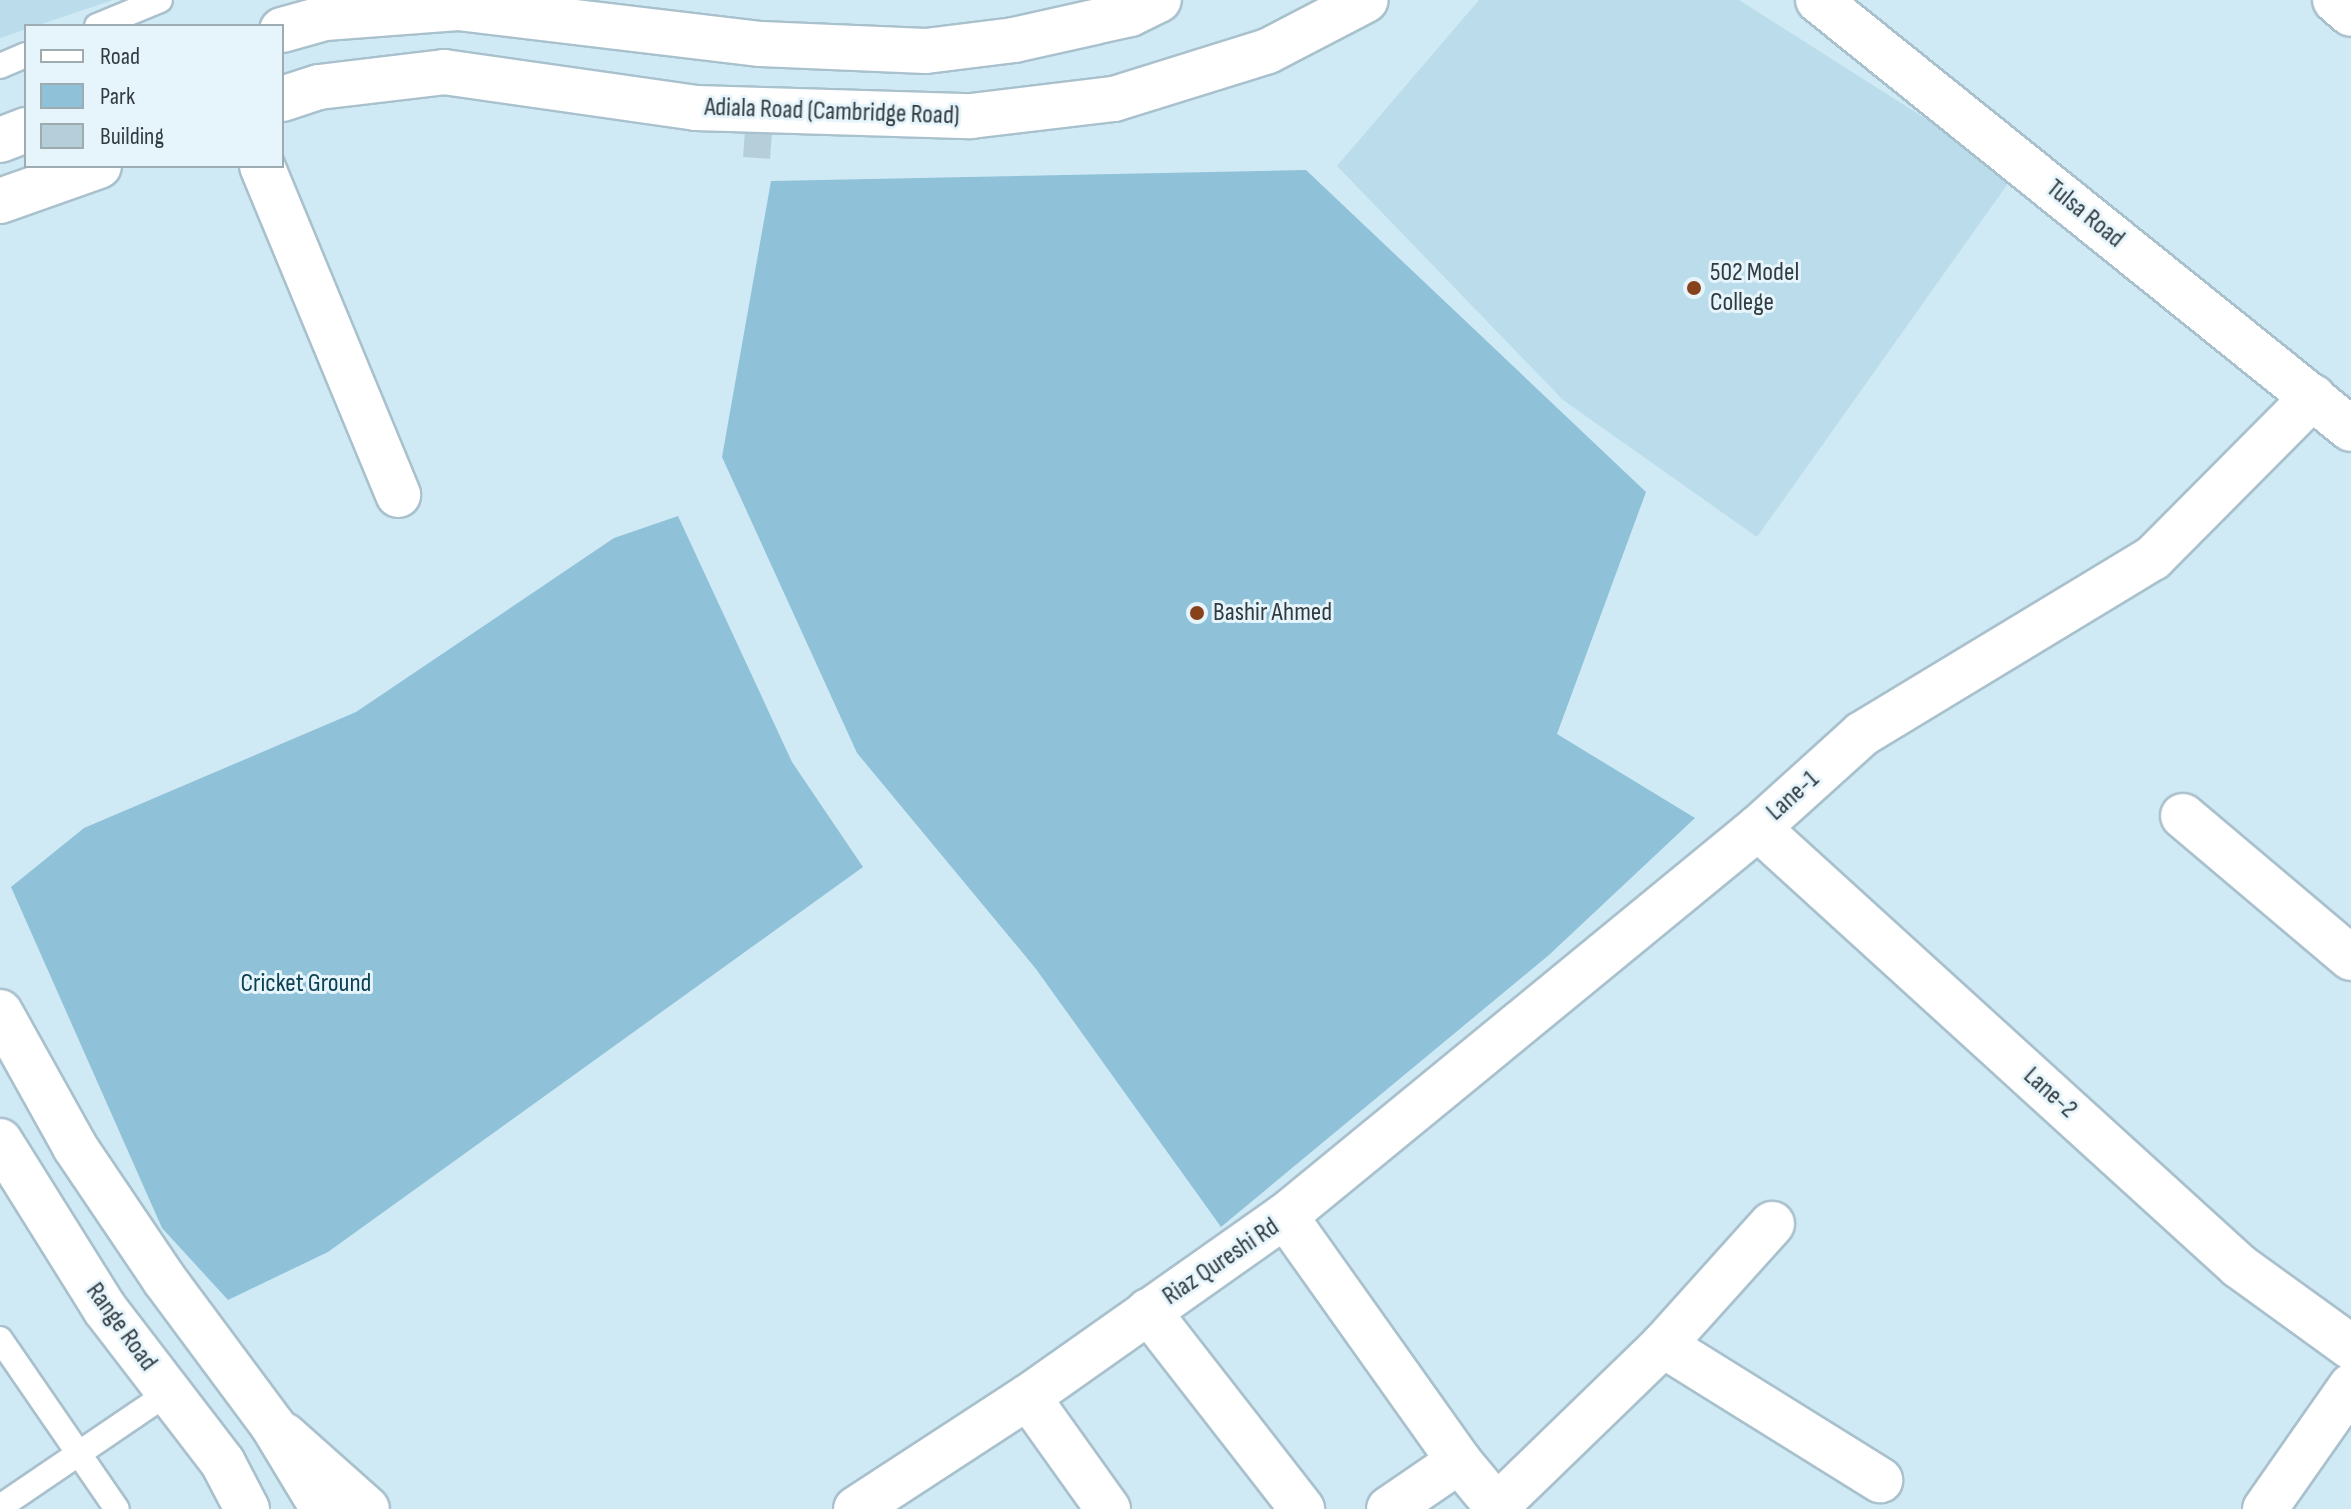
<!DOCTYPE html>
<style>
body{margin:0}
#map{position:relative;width:2351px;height:1509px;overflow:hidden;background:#d0eaf5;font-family:"Sofia Sans Condensed",sans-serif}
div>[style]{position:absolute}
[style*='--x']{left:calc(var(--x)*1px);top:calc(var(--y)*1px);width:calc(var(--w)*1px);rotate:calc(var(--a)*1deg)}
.built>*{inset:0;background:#bbdceb}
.green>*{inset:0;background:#8fc2d8}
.building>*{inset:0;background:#b5ceda;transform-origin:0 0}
.roads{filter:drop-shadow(2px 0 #a9c1cd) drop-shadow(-2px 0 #a9c1cd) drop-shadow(0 2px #a9c1cd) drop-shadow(0 -2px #a9c1cd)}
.service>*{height:24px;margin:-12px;padding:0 12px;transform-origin:12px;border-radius:12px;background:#fff}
.minor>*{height:44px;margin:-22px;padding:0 22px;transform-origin:22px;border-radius:22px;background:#fff}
.secondary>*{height:44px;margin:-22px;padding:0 22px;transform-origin:22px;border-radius:22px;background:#fff}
.primary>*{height:44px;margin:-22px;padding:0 22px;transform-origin:22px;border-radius:22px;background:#fff}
.dots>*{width:22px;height:22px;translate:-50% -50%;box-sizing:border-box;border:4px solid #e6f5fc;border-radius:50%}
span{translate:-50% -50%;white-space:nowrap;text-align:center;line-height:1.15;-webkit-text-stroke:6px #e6f5fc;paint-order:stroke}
.street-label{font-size:26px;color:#313b40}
.poi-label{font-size:26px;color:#313b40}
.left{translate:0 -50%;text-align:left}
.park-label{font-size:26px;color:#0c4154}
.legend{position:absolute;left:24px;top:24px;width:260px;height:144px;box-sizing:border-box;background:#e6f5fc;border:2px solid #9eabb1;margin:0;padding:10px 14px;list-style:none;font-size:24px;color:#313b40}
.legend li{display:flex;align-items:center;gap:16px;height:40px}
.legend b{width:40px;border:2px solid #9eabb1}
</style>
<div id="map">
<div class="built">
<i style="clip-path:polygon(0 0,113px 0,0 38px)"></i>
<i style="clip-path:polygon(1479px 0,1739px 0,2014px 175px,1757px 537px,1563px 400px,1337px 166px)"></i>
</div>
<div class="green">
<i style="clip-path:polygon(1306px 170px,1646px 492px,1557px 734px,1695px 818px,1549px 955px,1221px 1227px,1036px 969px,857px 753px,722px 457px,771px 181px)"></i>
<i style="clip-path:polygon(678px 516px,792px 762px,863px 867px,328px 1252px,228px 1300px,162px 1228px,11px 887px,84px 828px,356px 712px,614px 538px)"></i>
</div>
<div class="building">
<i style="left:745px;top:130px;width:27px;height:27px;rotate:4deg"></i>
</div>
<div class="roads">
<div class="service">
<i style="--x:97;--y:26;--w:68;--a:-22.4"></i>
<i style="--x:0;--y:66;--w:28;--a:-23"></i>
<i style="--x:0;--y:1339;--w:206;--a:55.5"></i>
<i style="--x:0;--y:1507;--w:204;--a:-34.2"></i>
</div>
<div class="minor">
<i style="--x:2335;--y:0;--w:21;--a:41"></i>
<i style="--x:262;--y:166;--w:356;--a:67.5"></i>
<i style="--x:2183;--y:816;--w:220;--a:40.2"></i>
<i style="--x:1758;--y:828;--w:651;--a:42.32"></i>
<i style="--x:2239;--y:1266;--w:138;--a:35.9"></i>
<i style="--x:1285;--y:1216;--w:612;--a:-39.36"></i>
<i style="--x:1758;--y:828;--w:140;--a:-42.1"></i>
<i style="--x:1862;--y:734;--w:340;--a:-31.2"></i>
<i style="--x:2153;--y:558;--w:227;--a:-45.2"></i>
<i style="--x:1148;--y:1311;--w:251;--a:52.1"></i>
<i style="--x:1663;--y:1345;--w:256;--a:31.9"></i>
<i style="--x:1028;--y:1397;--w:138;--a:54.5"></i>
<i style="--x:284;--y:1435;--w:111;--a:41.7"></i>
<i style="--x:1497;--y:1506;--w:231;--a:-44.1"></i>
<i style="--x:1663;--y:1345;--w:163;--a:-48"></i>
<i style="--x:856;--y:1509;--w:205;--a:-33.1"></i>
<i style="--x:1028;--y:1397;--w:314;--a:-35.2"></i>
<i style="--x:1285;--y:1216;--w:301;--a:54.6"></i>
<i style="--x:1459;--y:1461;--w:62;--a:50.2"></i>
<i style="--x:1389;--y:1509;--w:85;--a:-34.4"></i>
<i style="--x:2265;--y:1509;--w:150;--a:-55"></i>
</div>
<div class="secondary">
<i style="--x:1818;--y:0;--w:684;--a:38.83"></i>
<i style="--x:282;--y:30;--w:45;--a:-15.6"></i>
<i style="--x:325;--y:18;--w:133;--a:-4.3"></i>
<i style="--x:458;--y:8;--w:305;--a:6.8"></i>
<i style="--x:761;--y:44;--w:165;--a:2.4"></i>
<i style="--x:926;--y:51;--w:89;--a:-7.1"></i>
<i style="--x:1014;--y:40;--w:119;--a:-12.6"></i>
<i style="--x:1130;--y:14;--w:32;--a:-26"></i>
<i style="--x:282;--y:99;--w:39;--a:-18"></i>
<i style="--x:319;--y:87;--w:126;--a:-6.8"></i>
<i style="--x:444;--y:72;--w:255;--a:8.1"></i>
<i style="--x:696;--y:108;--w:275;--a:1.7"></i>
<i style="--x:971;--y:116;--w:144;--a:-6.8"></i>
<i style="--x:1114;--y:99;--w:161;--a:-17.3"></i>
<i style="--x:1268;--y:51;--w:110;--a:-27.5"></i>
<i style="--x:0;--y:140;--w:28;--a:-21"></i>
<i style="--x:0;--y:201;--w:105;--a:-19.5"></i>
</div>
<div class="primary">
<i style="--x:0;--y:1012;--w:154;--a:60.9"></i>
<i style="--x:75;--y:1147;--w:159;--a:56"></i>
<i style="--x:164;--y:1279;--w:183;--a:53.4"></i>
<i style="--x:273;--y:1426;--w:97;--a:58.9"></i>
<i style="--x:0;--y:1141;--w:198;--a:58"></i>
<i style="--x:105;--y:1309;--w:194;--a:52.5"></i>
<i style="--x:223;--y:1463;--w:52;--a:62.4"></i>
</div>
</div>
<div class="dots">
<i style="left:1694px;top:288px;background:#87411b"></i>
<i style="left:1197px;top:613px;background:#87411b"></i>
</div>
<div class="street-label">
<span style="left:832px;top:112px;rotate:2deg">Adiala Road (Cambridge Road)</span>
<span style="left:2085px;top:214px;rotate:39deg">Tulsa Road</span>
<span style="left:1793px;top:796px;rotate:-42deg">Lane-1</span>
<span style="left:2050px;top:1093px;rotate:42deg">Lane-2</span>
<span style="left:1221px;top:1262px;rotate:-34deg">Riaz Qureshi Rd</span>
<span style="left:121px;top:1327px;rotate:54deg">Range Road</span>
</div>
<div class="poi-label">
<span class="left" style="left:1710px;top:288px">502 Model<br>College</span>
<span class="left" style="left:1213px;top:613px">Bashir Ahmed</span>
</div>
<div class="park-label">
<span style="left:306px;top:984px">Cricket Ground</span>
</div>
<ul class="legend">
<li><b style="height:10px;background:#fff"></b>Road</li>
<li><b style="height:22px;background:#8fc2d8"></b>Park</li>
<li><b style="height:22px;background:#b5ceda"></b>Building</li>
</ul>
</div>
